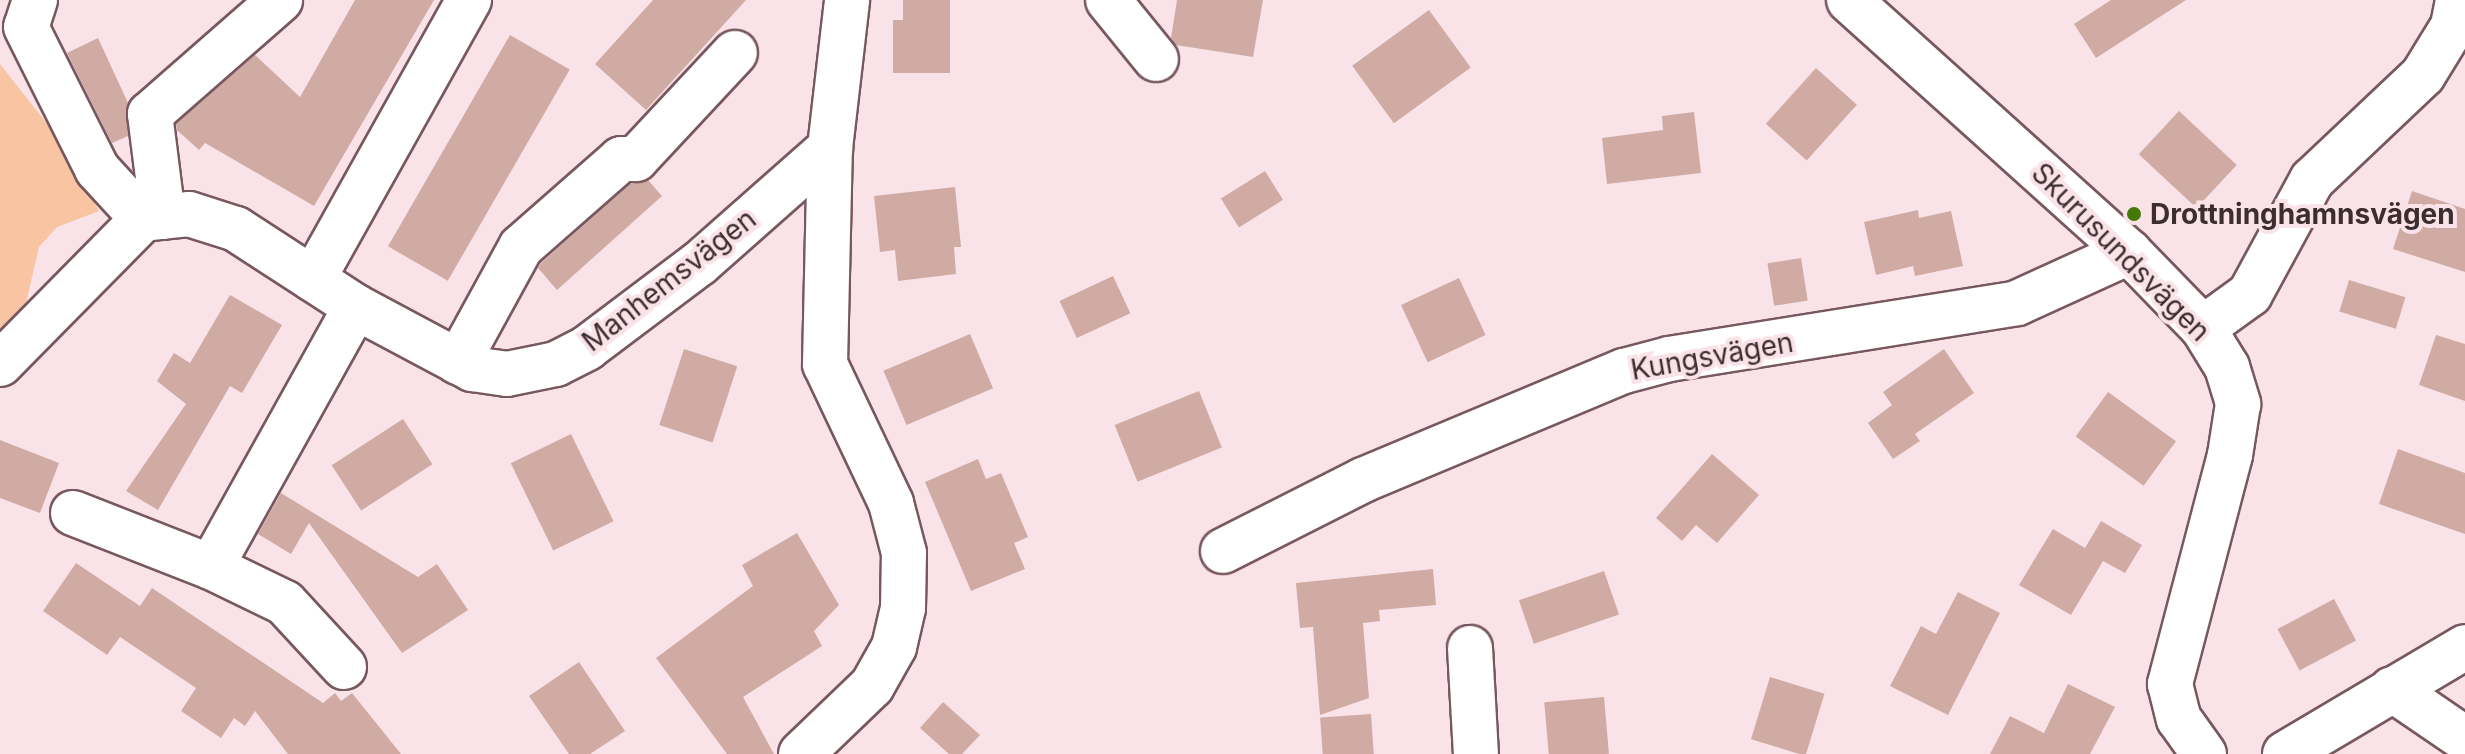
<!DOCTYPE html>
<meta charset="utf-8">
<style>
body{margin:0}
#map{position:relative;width:2465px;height:754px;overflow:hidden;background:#fae3e8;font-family:Inter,sans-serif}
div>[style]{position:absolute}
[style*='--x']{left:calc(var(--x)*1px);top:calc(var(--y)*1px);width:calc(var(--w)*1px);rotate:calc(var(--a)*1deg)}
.green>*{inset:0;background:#f9c4a1}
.building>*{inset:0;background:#cfaba4;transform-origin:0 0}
.roads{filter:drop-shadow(2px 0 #78585f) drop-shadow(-2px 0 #78585f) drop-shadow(0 2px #78585f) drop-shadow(0 -2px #78585f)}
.minor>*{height:44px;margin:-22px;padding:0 22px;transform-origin:22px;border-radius:22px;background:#fff}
.dots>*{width:22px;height:22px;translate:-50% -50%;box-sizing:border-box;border:4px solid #fae3e8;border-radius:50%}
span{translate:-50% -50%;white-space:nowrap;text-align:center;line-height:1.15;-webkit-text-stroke:8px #fae3e8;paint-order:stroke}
.poi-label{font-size:28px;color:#3c2d30;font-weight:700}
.left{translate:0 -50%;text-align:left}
.street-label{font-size:28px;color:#3c2d30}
</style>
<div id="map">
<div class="green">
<i style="clip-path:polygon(0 64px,52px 130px,99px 211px,57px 227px,39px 247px,23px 316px,0 339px)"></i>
</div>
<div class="building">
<i style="clip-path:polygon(355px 0,434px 0,314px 206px,205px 143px,199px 150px,177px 130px,176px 124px,255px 55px,300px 97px)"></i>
<i style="clip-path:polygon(653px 0,746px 0,646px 110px,595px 64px)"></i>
<i style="clip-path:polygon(903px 0,950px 0,950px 73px,893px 73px,893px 20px,903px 20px)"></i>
<i style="clip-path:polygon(1177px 0,1263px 0,1253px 57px,1176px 45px,1171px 38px)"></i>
<i style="clip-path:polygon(2111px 0,2186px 0,2096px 58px,2074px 24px)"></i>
<i style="left:1429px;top:10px;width:71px;height:95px;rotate:54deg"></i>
<i style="left:510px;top:35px;width:69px;height:244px;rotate:30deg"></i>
<i style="clip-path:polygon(98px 38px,128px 103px,128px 136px,112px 143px,67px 53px)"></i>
<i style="left:1816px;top:68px;width:55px;height:75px;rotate:42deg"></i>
<i style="left:2179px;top:111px;width:79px;height:59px;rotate:43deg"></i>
<i style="clip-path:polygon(1694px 112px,1701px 173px,1607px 184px,1602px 138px,1663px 130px,1662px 116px)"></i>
<i style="left:1265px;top:171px;width:34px;height:52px;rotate:58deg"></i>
<i style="clip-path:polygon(648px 180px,662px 196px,557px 290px,538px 268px,541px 263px,630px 184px)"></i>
<i style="clip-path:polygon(955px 187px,961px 247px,954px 247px,956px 274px,898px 281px,895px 250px,880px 252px,874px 196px)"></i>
<i style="clip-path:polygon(2412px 191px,2465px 209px,2465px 272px,2393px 249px)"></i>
<i style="clip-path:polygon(1918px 210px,1919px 218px,1951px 211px,1963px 266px,1915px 276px,1913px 266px,1876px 275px,1864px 222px)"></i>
<i style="left:1801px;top:258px;width:43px;height:34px;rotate:81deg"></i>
<i style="left:1113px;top:276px;width:41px;height:59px;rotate:65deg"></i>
<i style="left:1459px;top:278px;width:63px;height:64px;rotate:65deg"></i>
<i style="left:2349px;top:280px;width:59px;height:33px;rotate:17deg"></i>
<i style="clip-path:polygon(230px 295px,282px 325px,242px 393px,230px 386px,158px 510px,126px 491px,186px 404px,157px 381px,174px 353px,190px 363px)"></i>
<i style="left:970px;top:334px;width:59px;height:94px;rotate:67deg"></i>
<i style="clip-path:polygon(2436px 335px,2465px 344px,2465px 401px,2419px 385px)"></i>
<i style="left:684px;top:349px;width:56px;height:80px;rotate:18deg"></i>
<i style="clip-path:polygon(1944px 349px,1974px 393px,1915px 434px,1920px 441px,1893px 459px,1868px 423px,1892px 405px,1883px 392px)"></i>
<i style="left:1199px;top:391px;width:61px;height:91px;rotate:68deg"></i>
<i style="left:2108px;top:392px;width:84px;height:55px;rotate:36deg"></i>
<i style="left:403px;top:419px;width:54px;height:85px;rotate:57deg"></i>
<i style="left:571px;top:434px;width:97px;height:67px;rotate:64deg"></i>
<i style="clip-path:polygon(0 440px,59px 463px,40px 513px,0 498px)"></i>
<i style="clip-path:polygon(2398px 449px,2465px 473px,2465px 534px,2379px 504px)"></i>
<i style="clip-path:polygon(1712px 454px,1759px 495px,1717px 543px,1696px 525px,1682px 541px,1656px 518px)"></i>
<i style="clip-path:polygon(978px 459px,986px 479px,1001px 473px,1028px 537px,1014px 543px,1025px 569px,971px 591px,925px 482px)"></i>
<i style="clip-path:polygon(281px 493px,418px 577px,437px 564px,468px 610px,402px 653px,309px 523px,291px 554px,258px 534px)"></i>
<i style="clip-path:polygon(2101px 521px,2142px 545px,2125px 573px,2103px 561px,2071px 615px,2019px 585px,2053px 529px,2085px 548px)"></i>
<i style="clip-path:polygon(797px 533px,839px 605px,814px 631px,822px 646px,743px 697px,774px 754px,727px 754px,656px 658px,753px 586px,742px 565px)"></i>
<i style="clip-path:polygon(76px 563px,140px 606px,152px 588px,323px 703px,335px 693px,341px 701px,352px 693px,401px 754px,288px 754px,255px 711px,245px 726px,234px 718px,221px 738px,181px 711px,196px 688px,120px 637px,107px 655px,43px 611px)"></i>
<i style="clip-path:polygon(1433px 569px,1436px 605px,1379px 610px,1380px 621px,1363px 623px,1369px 698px,1320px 715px,1313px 627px,1300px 628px,1296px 583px)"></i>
<i style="left:1604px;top:571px;width:46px;height:90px;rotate:71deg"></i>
<i style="clip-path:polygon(1958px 592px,2000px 613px,1948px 715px,1890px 686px,1921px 626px,1936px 634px)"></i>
<i style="left:2334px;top:599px;width:47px;height:64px;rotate:62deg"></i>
<i style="clip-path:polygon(579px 662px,625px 731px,590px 754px,569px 754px,529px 696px)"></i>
<i style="left:1770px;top:677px;width:57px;height:65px;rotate:17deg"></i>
<i style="clip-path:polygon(2068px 684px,2115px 707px,2090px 754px,1990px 754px,2010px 716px,2044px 733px)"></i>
<i style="left:1604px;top:697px;width:57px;height:60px;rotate:85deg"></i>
<i style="clip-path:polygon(943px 702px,980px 735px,962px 754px,949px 754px,920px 728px)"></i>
<i style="left:1371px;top:714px;width:40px;height:51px;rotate:86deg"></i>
</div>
<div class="roads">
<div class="minor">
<i style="--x:35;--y:0;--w:28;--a:108"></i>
<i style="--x:26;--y:27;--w:159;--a:63.4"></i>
<i style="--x:97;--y:169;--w:68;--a:47.4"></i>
<i style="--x:1108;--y:0;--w:76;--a:50.9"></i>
<i style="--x:1849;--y:0;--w:377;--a:42"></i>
<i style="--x:2129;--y:252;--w:106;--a:45.8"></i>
<i style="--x:2203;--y:328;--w:46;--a:58.4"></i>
<i style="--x:2227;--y:367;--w:39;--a:73"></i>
<i style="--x:2238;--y:404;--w:52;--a:98.9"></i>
<i style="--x:2230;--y:455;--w:237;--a:104.7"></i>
<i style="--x:2170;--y:684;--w:36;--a:76"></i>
<i style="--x:2179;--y:719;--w:43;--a:54.5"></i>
<i style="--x:163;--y:217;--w:104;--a:-97.2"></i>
<i style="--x:150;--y:114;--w:173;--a:-41.2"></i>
<i style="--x:313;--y:279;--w:320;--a:-60.8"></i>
<i style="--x:2203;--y:328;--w:58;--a:-35.9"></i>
<i style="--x:2250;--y:294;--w:130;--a:-61.5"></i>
<i style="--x:2312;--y:180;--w:153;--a:-43.4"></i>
<i style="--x:2423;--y:75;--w:57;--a:-58.5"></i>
<i style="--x:2453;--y:26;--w:26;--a:-79"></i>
<i style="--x:458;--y:362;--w:131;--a:-61.3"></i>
<i style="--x:521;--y:247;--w:133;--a:-41.3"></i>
<i style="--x:621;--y:159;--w:15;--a:0"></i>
<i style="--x:636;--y:159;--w:145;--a:-47"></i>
<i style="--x:0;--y:364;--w:204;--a:-45.4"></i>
<i style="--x:143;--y:219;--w:46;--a:-6.2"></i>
<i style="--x:189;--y:214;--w:49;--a:17.7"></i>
<i style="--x:236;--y:229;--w:143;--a:33"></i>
<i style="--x:356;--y:307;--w:132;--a:28.1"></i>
<i style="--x:472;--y:369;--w:35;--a:8"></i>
<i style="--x:507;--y:374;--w:50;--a:-11.5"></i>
<i style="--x:556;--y:364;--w:35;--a:-27"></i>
<i style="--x:587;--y:348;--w:141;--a:-37"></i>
<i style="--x:700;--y:263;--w:174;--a:-41.5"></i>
<i style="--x:830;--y:148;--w:149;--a:-83.4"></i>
<i style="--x:73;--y:513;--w:148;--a:21.4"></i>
<i style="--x:211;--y:567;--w:82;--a:25.9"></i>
<i style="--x:285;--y:603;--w:87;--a:47.3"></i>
<i style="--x:1223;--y:551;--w:157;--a:-26.9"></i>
<i style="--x:1363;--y:480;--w:283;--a:-22.7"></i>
<i style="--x:1624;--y:371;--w:47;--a:-14.9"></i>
<i style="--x:1669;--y:359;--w:352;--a:-9.1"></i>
<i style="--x:2017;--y:303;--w:123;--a:-24.5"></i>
<i style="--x:211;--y:567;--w:298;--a:-60.9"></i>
<i style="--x:1470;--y:648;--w:106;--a:86.8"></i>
<i style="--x:2392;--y:689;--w:88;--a:34.4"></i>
<i style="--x:801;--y:754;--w:98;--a:-43.8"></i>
<i style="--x:872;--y:686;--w:45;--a:-60.6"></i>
<i style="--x:894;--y:647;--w:40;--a:-77"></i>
<i style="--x:903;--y:608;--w:55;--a:-89"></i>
<i style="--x:904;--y:553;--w:52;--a:-104.6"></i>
<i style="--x:891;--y:503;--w:154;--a:-115.4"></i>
<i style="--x:825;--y:364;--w:216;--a:-88.7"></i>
<i style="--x:2285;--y:754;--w:209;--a:-30.7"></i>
</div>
</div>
<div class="dots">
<i style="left:2134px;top:214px;background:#457907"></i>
</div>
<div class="poi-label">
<span class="left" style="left:2150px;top:214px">Drottninghamnsvägen</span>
</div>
<div class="street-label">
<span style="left:2121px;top:252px;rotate:45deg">Skurusundsvägen</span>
<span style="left:669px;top:280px;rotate:-38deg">Manhemsvägen</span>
<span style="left:1712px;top:356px;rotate:-10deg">Kungsvägen</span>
</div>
</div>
